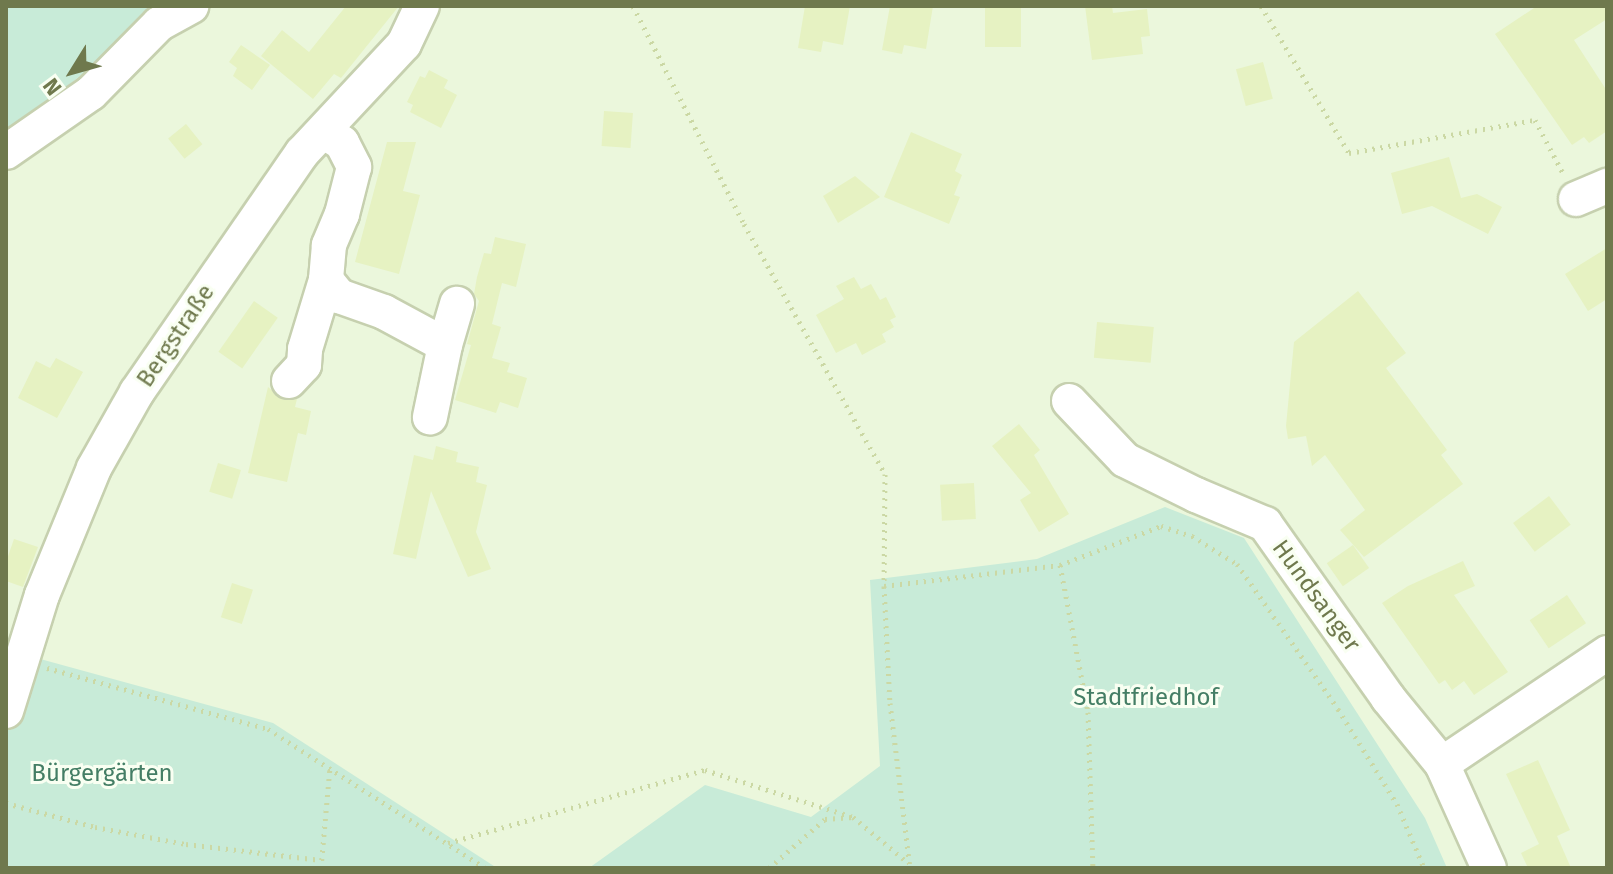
<!DOCTYPE html>
<meta charset="utf-8">
<style>
body{margin:0}
#map{position:relative;width:1613px;height:874px;overflow:hidden;background:#f4fdeb;font-family:"Fira Sans",sans-serif}
div>[style]{position:absolute}
[style*='--x']{left:calc(var(--x)*1px);top:calc(var(--y)*1px);width:calc(var(--w)*1px);rotate:calc(var(--a)*1deg)}
.residential>*{inset:0;background:#ebf7dc}
.green>*{inset:0;background:#c8ebd8}
.building>*{inset:0;background:#e6f2c2;transform-origin:0 0}
.path>*{height:5px;margin-top:-2.5px;transform-origin:0;background:repeating-linear-gradient(90deg,#cbd8a4 0 2px,transparent 0 8px)}
.roads{filter:drop-shadow(2px 0 #c6d0af) drop-shadow(-2px 0 #c6d0af) drop-shadow(0 2px #c6d0af) drop-shadow(0 -2px #c6d0af)}
.minor>*{height:34px;margin:-17px;padding:0 17px;transform-origin:17px;border-radius:17px;background:#fff}
span{translate:-50% -50%;white-space:nowrap;text-align:center;line-height:1.15;-webkit-text-stroke:6px #f9fff2;paint-order:stroke}
.street-label{font-size:24px;color:#6f794d}
.park-label{font-size:24px;color:#447e65}
.frame{position:absolute;inset:0;border:8px solid #6f794d;pointer-events:none}
.north{position:absolute;left:32px;top:32px;width:80px;height:80px;-webkit-text-stroke:6px #f9fff2;paint-order:stroke;rotate:233deg;font-size:22px;font-weight:700;line-height:32px;text-align:center;color:#6f794d}
.north::after{content:'';display:block;margin:auto;width:28px;height:36px;background:#6f794d;clip-path:polygon(50% 0,100% 100%,50% 72%,0 100%)}
</style>
<div id="map">
<div class="residential">
<i style="clip-path:polygon(170px 6px,1607px 6px,1607px 868px,6px 868px,6px 134px)"></i>
</div>
<div class="green">
<i style="clip-path:polygon(6px 6px,170px 6px,6px 134px)"></i>
<i style="clip-path:polygon(1165px 507px,1244px 538px,1425px 818px,1447px 868px,589px 868px,705px 785px,811px 817px,880px 766px,870px 580px,1037px 559px)"></i>
<i style="clip-path:polygon(33px 657px,273px 723px,497px 868px,6px 868px,6px 730px)"></i>
</div>
<div class="building">
<i style="clip-path:polygon(346px 6px,399px 6px,341px 78px,334px 74px,313px 99px,261px 56px,282px 30px,309px 52px)"></i>
<i style="clip-path:polygon(805px 6px,850px 6px,843px 45px,823px 41px,821px 52px,798px 48px)"></i>
<i style="clip-path:polygon(890px 6px,933px 6px,926px 49px,904px 45px,902px 54px,882px 50px)"></i>
<i style="left:985px;top:6px;width:36px;height:41px"></i>
<i style="clip-path:polygon(1085px 6px,1112px 6px,1113px 13px,1147px 9px,1150px 36px,1141px 37px,1143px 54px,1092px 60px)"></i>
<i style="clip-path:polygon(1537px 6px,1607px 6px,1607px 19px,1574px 40px,1607px 91px,1607px 131px,1589px 143px,1584px 137px,1572px 145px,1495px 34px)"></i>
<i style="clip-path:polygon(241px 45px,270px 65px,252px 90px,233px 76px,237px 68px,229px 62px)"></i>
<i style="left:1263px;top:62px;width:38px;height:28px;rotate:75deg"></i>
<i style="clip-path:polygon(429px 70px,448px 80px,444px 88px,457px 95px,441px 128px,410px 112px,413px 105px,407px 102px,420px 76px,425px 78px)"></i>
<i style="left:604px;top:111px;width:29px;height:35px;rotate:4deg"></i>
<i style="left:186px;top:124px;width:26px;height:23px;rotate:51deg"></i>
<i style="clip-path:polygon(911px 132px,962px 154px,955px 171px,962px 175px,954px 195px,960px 197px,949px 224px,884px 197px)"></i>
<i style="clip-path:polygon(387px 142px,416px 142px,403px 191px,420px 195px,399px 274px,355px 262px)"></i>
<i style="clip-path:polygon(1449px 157px,1461px 198px,1477px 194px,1502px 207px,1488px 234px,1432px 206px,1402px 214px,1391px 173px)"></i>
<i style="clip-path:polygon(855px 176px,880px 197px,838px 223px,823px 196px)"></i>
<i style="clip-path:polygon(495px 237px,526px 244px,516px 287px,502px 283px,492px 324px,501px 327px,492px 358px,510px 363px,507px 372px,527px 378px,518px 408px,500px 402px,496px 413px,455px 400px,471px 345px,467px 344px,479px 301px,474px 294px,477px 277px,484px 253px,491px 254px)"></i>
<i style="clip-path:polygon(1607px 248px,1607px 299px,1588px 311px,1565px 274px)"></i>
<i style="clip-path:polygon(854px 277px,861px 289px,871px 284px,880px 300px,886px 297px,896px 317px,890px 320px,894px 327px,882px 334px,886px 342px,862px 355px,856px 343px,836px 353px,816px 315px,844px 299px,836px 286px)"></i>
<i style="clip-path:polygon(1358px 291px,1406px 353px,1386px 368px,1447px 450px,1441px 455px,1463px 484px,1364px 557px,1340px 530px,1365px 510px,1325px 455px,1312px 466px,1306px 436px,1288px 439px,1286px 426px,1294px 342px)"></i>
<i style="left:254px;top:301px;width:29px;height:62px;rotate:35deg"></i>
<i style="left:1097px;top:322px;width:57px;height:36px;rotate:5deg"></i>
<i style="clip-path:polygon(56px 358px,83px 372px,57px 418px,18px 398px,36px 361px,50px 368px)"></i>
<i style="clip-path:polygon(268px 387px,284px 400px,297px 399px,295px 407px,311px 411px,306px 435px,298px 433px,287px 482px,248px 473px)"></i>
<i style="clip-path:polygon(1019px 424px,1040px 450px,1034px 455px,1069px 514px,1039px 532px,1020px 500px,1031px 493px,992px 446px)"></i>
<i style="clip-path:polygon(436px 446px,458px 452px,456px 462px,479px 467px,476px 482px,487px 485px,476px 532px,491px 569px,468px 577px,431px 491px,416px 559px,393px 554px,414px 455px,433px 460px)"></i>
<i style="left:218px;top:463px;width:24px;height:30px;rotate:17deg"></i>
<i style="left:974px;top:483px;width:36px;height:34px;rotate:87deg"></i>
<i style="left:1549px;top:496px;width:36px;height:45px;rotate:53deg"></i>
<i style="clip-path:polygon(14px 539px,38px 547px,23px 587px,6px 581px,6px 562px)"></i>
<i style="left:1353px;top:545px;width:28px;height:32px;rotate:55deg"></i>
<i style="clip-path:polygon(1463px 561px,1475px 586px,1454px 595px,1508px 672px,1474px 695px,1464px 681px,1452px 690px,1445px 680px,1439px 684px,1382px 603px,1408px 586px)"></i>
<i style="left:232px;top:583px;width:22px;height:36px;rotate:18deg"></i>
<i style="left:1567px;top:595px;width:34px;height:45px;rotate:56deg"></i>
<i style="clip-path:polygon(1538px 760px,1570px 830px,1557px 836px,1571px 868px,1528px 868px,1521px 853px,1539px 844px,1506px 774px)"></i>
</div>
<div class="path">
<i style="--x:633;--y:6;--w:245;--a:63"></i>
<i style="--x:744;--y:224;--w:287;--a:60.6"></i>
<i style="--x:885;--y:474;--w:112;--a:90.5"></i>
<i style="--x:884;--y:586;--w:177;--a:-6.8"></i>
<i style="--x:1060;--y:565;--w:108;--a:-21.1"></i>
<i style="--x:1161;--y:526;--w:33;--a:18"></i>
<i style="--x:1192;--y:536;--w:53;--a:31.9"></i>
<i style="--x:1237;--y:564;--w:177;--a:55.1"></i>
<i style="--x:1338;--y:709;--w:112;--a:58.2"></i>
<i style="--x:1397;--y:804;--w:69;--a:67.1"></i>
<i style="--x:1261;--y:6;--w:171;--a:59.1"></i>
<i style="--x:1349;--y:153;--w:189;--a:-10.1"></i>
<i style="--x:1535;--y:120;--w:60;--a:62.2"></i>
<i style="--x:1060;--y:565;--w:150;--a:79.2"></i>
<i style="--x:1088;--y:712;--w:156;--a:88.2"></i>
<i style="--x:884;--y:586;--w:117;--a:87.1"></i>
<i style="--x:890;--y:703;--w:166;--a:83.1"></i>
<i style="--x:47;--y:668;--w:229;--a:15.4"></i>
<i style="--x:268;--y:729;--w:258;--a:32.6"></i>
<i style="--x:6;--y:803;--w:92;--a:15.1"></i>
<i style="--x:95;--y:827;--w:93;--a:10.6"></i>
<i style="--x:186;--y:844;--w:136;--a:6.8"></i>
<i style="--x:448;--y:843;--w:267;--a:-15.9"></i>
<i style="--x:705;--y:770;--w:155;--a:17.6"></i>
<i style="--x:321;--y:868;--w:101;--a:-84.9"></i>
<i style="--x:769;--y:868;--w:74;--a:-41.2"></i>
<i style="--x:825;--y:819;--w:28;--a:-4"></i>
<i style="--x:853;--y:817;--w:69;--a:39.7"></i>
</div>
<div class="roads">
<div class="minor">
<i style="--x:324;--y:132;--w:21;--a:31"></i>
<i style="--x:342;--y:143;--w:27;--a:63"></i>
<i style="--x:354;--y:167;--w:49;--a:104.3"></i>
<i style="--x:342;--y:214;--w:34;--a:113"></i>
<i style="--x:329;--y:245;--w:35;--a:95"></i>
<i style="--x:326;--y:280;--w:21;--a:51"></i>
<i style="--x:339;--y:296;--w:48;--a:19.6"></i>
<i style="--x:384;--y:312;--w:69;--a:28.4"></i>
<i style="--x:445;--y:345;--w:74;--a:101.8"></i>
<i style="--x:6;--y:152;--w:103;--a:-34.8"></i>
<i style="--x:91;--y:93;--w:97;--a:-45.4"></i>
<i style="--x:159;--y:24;--w:37;--a:-29"></i>
<i style="--x:1576;--y:199;--w:34;--a:-23"></i>
<i style="--x:445;--y:345;--w:43;--a:-73.7"></i>
<i style="--x:289;--y:381;--w:22;--a:-47"></i>
<i style="--x:304;--y:365;--w:16;--a:-86"></i>
<i style="--x:305;--y:349;--w:72;--a:-73.1"></i>
<i style="--x:1069;--y:401;--w:81;--a:46.5"></i>
<i style="--x:1125;--y:460;--w:79;--a:26.2"></i>
<i style="--x:1196;--y:495;--w:75;--a:22.8"></i>
<i style="--x:1265;--y:524;--w:213;--a:54.7"></i>
<i style="--x:1388;--y:698;--w:85;--a:50.7"></i>
<i style="--x:1442;--y:764;--w:114;--a:65.7"></i>
<i style="--x:6;--y:711;--w:121;--a:-72.8"></i>
<i style="--x:42;--y:595;--w:137;--a:-67.7"></i>
<i style="--x:94;--y:468;--w:87;--a:-60.5"></i>
<i style="--x:137;--y:392;--w:290;--a:-55.4"></i>
<i style="--x:302;--y:153;--w:149;--a:-46.9"></i>
<i style="--x:404;--y:44;--w:42;--a:-64.7"></i>
<i style="--x:1442;--y:764;--w:199;--a:-33.9"></i>
</div>
</div>
<div class="street-label">
<span style="left:176px;top:336px;rotate:-56deg">Bergstraße</span>
<span style="left:1316px;top:596px;rotate:54deg">Hundsanger</span>
</div>
<div class="park-label">
<span style="left:1146px;top:698px">Stadtfriedhof</span>
<span style="left:102px;top:774px">Bürgergärten</span>
</div>
<div class="frame"></div>
<div class="north">N</div>
</div>
